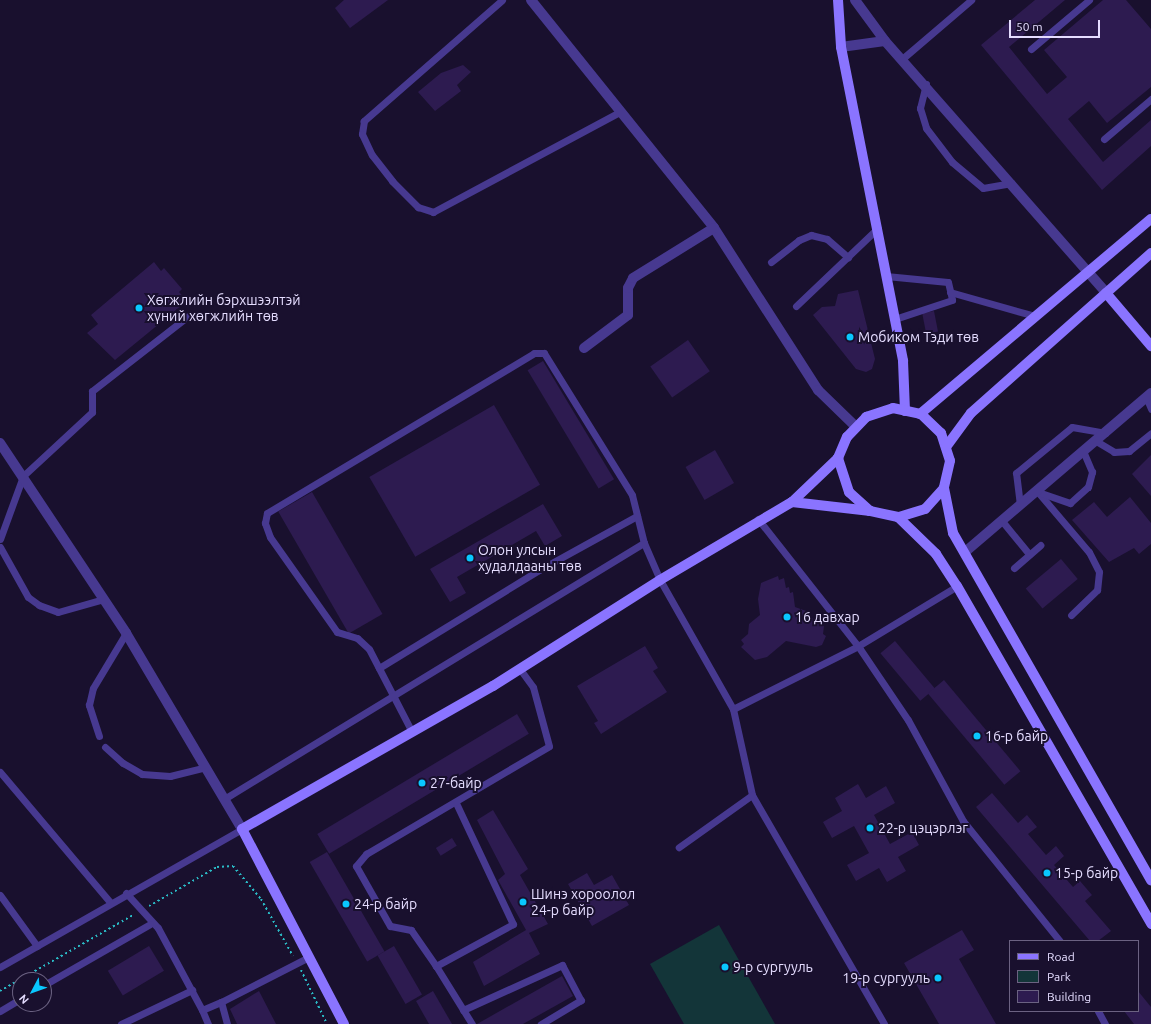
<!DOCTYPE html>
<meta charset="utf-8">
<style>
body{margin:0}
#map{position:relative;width:1151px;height:1024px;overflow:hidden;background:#19102e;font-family:Ubuntu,sans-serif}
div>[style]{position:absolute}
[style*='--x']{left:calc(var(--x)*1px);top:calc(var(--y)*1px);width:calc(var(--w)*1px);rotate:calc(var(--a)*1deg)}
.green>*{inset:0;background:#133539}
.building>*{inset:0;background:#2d1b50;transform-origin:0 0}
.path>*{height:2px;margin-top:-1px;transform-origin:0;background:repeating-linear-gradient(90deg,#2abcc7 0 2px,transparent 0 5px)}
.lane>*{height:7px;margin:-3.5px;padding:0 3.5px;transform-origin:3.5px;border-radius:3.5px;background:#473990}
.street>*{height:10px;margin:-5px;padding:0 5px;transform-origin:5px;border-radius:5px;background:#473990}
.secondary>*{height:10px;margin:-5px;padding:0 5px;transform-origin:5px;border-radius:5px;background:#8a74ff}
.dots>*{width:11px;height:11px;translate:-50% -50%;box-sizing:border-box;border:2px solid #19102e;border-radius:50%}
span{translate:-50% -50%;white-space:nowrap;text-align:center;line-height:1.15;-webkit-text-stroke:4px #19102e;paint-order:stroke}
.poi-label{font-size:14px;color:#e5ddff}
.left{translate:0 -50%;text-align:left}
.right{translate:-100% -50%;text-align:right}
.legend{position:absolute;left:1009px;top:940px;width:130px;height:72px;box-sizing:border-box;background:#19102e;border:1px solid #6b6282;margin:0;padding:5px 7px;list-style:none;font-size:12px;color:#e5ddff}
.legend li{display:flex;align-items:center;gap:8px;height:20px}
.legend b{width:20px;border:1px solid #6b6282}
.north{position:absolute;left:12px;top:972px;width:40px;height:40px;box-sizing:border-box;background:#19102e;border:1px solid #6b6282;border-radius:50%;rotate:229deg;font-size:11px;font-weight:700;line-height:16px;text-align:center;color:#e5ddff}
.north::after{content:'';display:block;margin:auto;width:14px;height:18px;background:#09c7ff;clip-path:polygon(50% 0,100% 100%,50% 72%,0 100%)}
.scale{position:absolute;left:1009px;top:20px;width:91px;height:18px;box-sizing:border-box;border:2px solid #e5ddff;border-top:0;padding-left:5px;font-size:12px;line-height:14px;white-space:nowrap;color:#e5ddff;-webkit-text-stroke:3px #19102e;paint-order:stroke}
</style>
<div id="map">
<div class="green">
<i style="clip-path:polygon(719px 925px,775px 1024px,684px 1024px,650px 964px)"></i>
</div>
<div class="building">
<i style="clip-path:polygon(344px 0,388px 0,350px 28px,335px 8px)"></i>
<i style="clip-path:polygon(1035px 0,1065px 0,1009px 47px,1047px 94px,1067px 77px,1044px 50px,1103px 0,1126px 0,1151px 29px,1151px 87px,1107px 123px,1089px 101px,1068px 119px,1103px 162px,1151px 120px,1151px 146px,1102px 190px,981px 45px)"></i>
<i style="clip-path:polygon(463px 65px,471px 72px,457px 85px,461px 91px,435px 111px,418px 92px,441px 73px)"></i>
<i style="clip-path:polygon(154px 262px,161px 271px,164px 268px,182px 289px,179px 292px,187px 301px,115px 360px,87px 333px,98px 324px,91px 315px)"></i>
<i style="clip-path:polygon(858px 290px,875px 359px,872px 369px,866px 372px,856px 369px,813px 315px,822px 307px,835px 306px,838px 294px)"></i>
<i style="left:934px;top:311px;width:21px;height:12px;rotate:79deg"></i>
<i style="left:688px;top:340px;width:38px;height:46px;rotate:55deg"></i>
<i style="left:543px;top:361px;width:138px;height:18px;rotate:59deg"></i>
<i style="left:494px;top:405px;width:92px;height:144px;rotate:60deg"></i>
<i style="left:715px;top:450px;width:38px;height:34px;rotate:60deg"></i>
<i style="clip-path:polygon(1151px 455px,1151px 496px,1132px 474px)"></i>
<i style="left:312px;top:492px;width:141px;height:39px;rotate:60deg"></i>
<i style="clip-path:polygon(1130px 497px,1151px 523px,1151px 544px,1139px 554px,1134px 548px,1109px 562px,1072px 520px,1094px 502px,1107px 517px)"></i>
<i style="clip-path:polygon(543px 504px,562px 536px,545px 546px,536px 531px,457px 577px,466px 593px,450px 602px,430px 569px)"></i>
<i style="left:1061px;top:559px;width:26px;height:46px;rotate:50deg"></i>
<i style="clip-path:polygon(778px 576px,779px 580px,784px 578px,786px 588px,789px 587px,790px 593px,793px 592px,795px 607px,809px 612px,810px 617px,824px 626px,823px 634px,826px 636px,822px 645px,816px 647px,786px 641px,767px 657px,755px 660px,741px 647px,744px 644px,741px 640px,748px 634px,749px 624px,760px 615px,758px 599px,761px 583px)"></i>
<i style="left:895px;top:641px;width:62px;height:19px;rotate:50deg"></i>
<i style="clip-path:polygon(645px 646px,658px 668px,653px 671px,667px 692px,601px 734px,594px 723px,598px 721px,577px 686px)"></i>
<i style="left:944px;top:680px;width:119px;height:21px;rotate:50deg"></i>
<i style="left:517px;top:714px;width:23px;height:233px;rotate:59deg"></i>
<i style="clip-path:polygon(858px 784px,866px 798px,886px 786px,895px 803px,874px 815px,890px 844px,912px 832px,919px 845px,898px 857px,906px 871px,887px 882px,879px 868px,856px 881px,847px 865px,869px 853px,854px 826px,832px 838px,823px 822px,842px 811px,835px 798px)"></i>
<i style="clip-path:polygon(992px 793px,1018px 823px,1027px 815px,1037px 827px,1028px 834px,1046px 855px,1056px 846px,1064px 856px,1054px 865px,1073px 887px,1080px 881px,1092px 895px,1085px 901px,1111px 931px,1098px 941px,1090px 941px,976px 807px)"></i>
<i style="clip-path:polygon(493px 810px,528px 869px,520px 875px,548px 924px,529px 933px,540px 954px,484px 986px,473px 962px,526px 930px,498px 880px,505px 874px,477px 820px)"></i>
<i style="left:452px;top:838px;width:9px;height:19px;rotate:58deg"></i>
<i style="left:327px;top:852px;width:115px;height:20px;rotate:60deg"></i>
<i style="clip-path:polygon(587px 873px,594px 885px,612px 875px,629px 905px,592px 926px,568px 884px)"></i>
<i style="clip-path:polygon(962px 930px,974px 950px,959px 959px,996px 1024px,939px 1024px,904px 963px)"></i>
<i style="left:149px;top:946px;width:29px;height:48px;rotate:59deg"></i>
<i style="left:394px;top:946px;width:56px;height:19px;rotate:60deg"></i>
<i style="clip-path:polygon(562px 976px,573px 996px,523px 1024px,477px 1024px)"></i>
<i style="clip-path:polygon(259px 991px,276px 1024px,237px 1024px,230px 1009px)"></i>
<i style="clip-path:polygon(433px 991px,452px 1024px,429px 1024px,416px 1001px)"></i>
<i style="clip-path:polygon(1138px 991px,1151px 1007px,1151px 1024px,1134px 1024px,1124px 1011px,1138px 1011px)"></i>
</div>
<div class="path">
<i style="--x:149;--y:906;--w:78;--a:-29.8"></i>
<i style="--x:217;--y:867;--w:16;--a:-4"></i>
<i style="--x:233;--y:866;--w:43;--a:49.7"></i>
<i style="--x:261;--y:899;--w:65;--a:60.7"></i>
<i style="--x:301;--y:970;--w:60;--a:64.3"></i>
<i style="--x:0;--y:991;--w:153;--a:-29.7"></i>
</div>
<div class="lane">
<i style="--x:502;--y:0;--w:184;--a:138.8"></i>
<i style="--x:364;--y:121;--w:13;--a:99"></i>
<i style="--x:362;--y:134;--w:23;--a:65"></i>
<i style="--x:372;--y:155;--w:33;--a:52"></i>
<i style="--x:392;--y:181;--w:37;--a:45"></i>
<i style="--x:418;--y:207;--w:16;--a:18"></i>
<i style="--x:433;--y:212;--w:213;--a:-28.2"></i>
<i style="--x:1031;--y:49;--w:76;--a:-40.2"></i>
<i style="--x:902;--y:59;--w:91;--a:-40.5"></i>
<i style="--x:926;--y:84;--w:25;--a:104"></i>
<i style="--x:920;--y:108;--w:21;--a:73"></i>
<i style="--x:926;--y:128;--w:43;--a:52.6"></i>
<i style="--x:952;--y:162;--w:40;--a:40"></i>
<i style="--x:983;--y:188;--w:29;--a:-10"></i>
<i style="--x:1104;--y:139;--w:62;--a:-40.4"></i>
<i style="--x:771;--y:262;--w:36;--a:-38"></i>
<i style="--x:799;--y:240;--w:13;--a:-23"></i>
<i style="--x:811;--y:235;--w:16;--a:14"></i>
<i style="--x:827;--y:239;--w:28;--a:41"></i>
<i style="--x:886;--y:276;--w:62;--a:5.5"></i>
<i style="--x:948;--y:282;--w:18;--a:77"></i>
<i style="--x:952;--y:300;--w:60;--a:161.6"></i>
<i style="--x:950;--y:292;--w:88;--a:15.8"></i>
<i style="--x:796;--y:306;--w:113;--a:-43.6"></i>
<i style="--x:1146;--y:397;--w:13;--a:67"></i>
<i style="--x:1096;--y:441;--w:21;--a:31"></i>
<i style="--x:1114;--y:452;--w:15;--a:-4"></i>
<i style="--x:1129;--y:451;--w:28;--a:-39"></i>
<i style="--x:1037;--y:491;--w:80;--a:49.6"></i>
<i style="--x:1089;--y:552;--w:22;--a:63"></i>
<i style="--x:1099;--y:572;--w:18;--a:96"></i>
<i style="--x:1097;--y:590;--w:36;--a:136"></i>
<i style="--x:1041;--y:493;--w:31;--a:19"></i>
<i style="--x:1070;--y:503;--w:24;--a:-42"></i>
<i style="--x:1088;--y:487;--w:16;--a:-75"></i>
<i style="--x:1092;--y:472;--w:23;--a:-113"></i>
<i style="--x:1020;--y:505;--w:32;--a:-97"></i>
<i style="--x:1016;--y:473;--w:72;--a:-39.4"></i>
<i style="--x:1072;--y:427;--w:34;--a:10"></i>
<i style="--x:758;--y:519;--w:162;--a:51.8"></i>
<i style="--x:858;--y:646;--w:89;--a:56"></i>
<i style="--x:908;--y:720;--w:115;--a:61.4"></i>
<i style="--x:963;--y:821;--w:154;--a:51.1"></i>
<i style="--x:1002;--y:521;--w:43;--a:50.7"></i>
<i style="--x:0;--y:539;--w:67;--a:-69.9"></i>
<i style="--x:23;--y:476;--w:94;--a:-42.8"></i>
<i style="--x:92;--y:412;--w:21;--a:-90"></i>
<i style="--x:92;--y:391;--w:122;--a:-38"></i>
<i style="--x:0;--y:547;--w:57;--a:60.8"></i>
<i style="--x:28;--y:597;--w:14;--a:36"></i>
<i style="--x:39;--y:605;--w:20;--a:20"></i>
<i style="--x:58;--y:612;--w:48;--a:-15.8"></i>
<i style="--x:1014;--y:568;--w:35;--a:-41"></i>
<i style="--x:379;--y:668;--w:188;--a:-31.5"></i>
<i style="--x:539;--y:570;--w:112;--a:-28.9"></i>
<i style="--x:733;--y:709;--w:140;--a:-26.7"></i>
<i style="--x:858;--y:646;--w:116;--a:-31.2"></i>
<i style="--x:412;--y:732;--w:93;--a:-117.4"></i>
<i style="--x:369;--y:649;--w:16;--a:-137"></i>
<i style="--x:357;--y:638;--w:21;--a:-163"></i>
<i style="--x:337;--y:632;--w:116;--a:-125.2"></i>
<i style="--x:270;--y:537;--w:15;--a:-110"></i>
<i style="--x:265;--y:523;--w:10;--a:-79"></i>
<i style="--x:267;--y:513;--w:311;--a:-30.9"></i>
<i style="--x:534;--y:353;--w:10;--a:0"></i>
<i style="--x:544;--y:353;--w:167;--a:58.2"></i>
<i style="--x:632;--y:495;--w:49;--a:76"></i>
<i style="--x:644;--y:543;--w:40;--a:66.6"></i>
<i style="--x:660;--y:580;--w:148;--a:60.5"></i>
<i style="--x:733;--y:709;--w:88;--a:77.5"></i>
<i style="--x:752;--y:795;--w:90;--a:144.5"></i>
<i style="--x:99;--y:736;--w:33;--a:-108"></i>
<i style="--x:89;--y:705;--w:17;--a:-77"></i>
<i style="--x:93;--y:688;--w:64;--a:-59"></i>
<i style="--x:105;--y:747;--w:24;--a:42"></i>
<i style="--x:123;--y:763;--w:22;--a:30"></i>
<i style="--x:142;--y:774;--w:28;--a:4"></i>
<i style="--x:170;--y:776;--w:36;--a:-14"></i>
<i style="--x:0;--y:772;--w:170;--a:49.8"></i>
<i style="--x:752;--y:795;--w:264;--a:60"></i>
<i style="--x:224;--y:799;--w:492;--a:-31.4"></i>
<i style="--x:456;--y:803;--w:134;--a:64.8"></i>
<i style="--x:513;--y:924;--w:88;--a:151.4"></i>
<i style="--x:436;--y:966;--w:44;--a:-124.8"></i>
<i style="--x:411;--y:930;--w:21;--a:-169"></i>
<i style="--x:390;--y:926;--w:69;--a:-119.5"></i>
<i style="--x:356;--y:866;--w:16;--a:-50"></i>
<i style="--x:366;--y:854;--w:212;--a:-30.5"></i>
<i style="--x:549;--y:746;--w:61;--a:-105.2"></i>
<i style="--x:533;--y:687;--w:22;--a:-126"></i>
<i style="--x:126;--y:893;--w:47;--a:47.6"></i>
<i style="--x:158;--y:928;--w:93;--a:61.8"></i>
<i style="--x:0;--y:895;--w:63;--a:54"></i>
<i style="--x:436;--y:966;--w:68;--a:58.2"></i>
<i style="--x:0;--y:967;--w:279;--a:-29.7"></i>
<i style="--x:44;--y:985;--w:122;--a:-29.9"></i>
<i style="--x:463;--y:1010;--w:109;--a:-24.4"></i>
<i style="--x:562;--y:965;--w:40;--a:62"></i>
<i style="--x:581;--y:1000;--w:47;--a:149"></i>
<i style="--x:0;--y:1011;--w:23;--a:-31"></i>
<i style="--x:1098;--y:1011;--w:15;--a:62"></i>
<i style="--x:121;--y:1024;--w:79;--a:-25.6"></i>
<i style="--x:208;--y:1024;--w:15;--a:-113"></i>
<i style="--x:202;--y:1010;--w:21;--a:-23"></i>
<i style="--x:227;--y:1024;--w:23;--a:-105"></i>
<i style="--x:221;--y:1002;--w:99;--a:-27.1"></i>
</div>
<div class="street">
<i style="--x:531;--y:0;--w:292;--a:51.2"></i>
<i style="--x:714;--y:228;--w:193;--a:57.3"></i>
<i style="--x:818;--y:390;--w:53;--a:44.2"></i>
<i style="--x:855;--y:0;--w:51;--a:53.8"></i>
<i style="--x:885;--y:41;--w:335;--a:48.7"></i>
<i style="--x:841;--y:47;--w:44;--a:-7.8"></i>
<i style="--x:584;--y:348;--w:55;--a:-36.9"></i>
<i style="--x:628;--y:315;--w:27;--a:-90"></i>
<i style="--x:628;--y:288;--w:11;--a:-63"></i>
<i style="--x:633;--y:278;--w:95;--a:-31.7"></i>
<i style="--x:0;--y:443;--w:228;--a:56.4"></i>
<i style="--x:126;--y:633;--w:228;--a:59.4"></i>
<i style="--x:965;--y:552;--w:245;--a:-40.5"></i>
</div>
<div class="secondary">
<i style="--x:838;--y:0;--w:47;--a:86.3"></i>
<i style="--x:841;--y:47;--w:320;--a:78.8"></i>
<i style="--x:903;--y:361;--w:50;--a:87.7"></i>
<i style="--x:1106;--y:293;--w:70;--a:49.7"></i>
<i style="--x:893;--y:408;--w:29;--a:12"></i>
<i style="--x:921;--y:414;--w:28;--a:44"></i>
<i style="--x:941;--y:433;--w:29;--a:72"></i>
<i style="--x:950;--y:461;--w:28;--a:103"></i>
<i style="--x:944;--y:488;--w:28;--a:132"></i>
<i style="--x:925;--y:509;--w:28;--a:163"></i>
<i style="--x:898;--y:517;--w:29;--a:-168"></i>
<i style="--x:870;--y:511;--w:28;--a:-138"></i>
<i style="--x:849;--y:492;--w:36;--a:-108"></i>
<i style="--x:838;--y:458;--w:23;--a:-67"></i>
<i style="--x:847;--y:437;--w:28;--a:-46"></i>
<i style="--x:866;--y:417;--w:28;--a:-18"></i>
<i style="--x:920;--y:414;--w:302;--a:-40.2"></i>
<i style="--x:946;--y:447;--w:42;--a:-53.7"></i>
<i style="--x:971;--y:413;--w:241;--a:-41.6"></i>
<i style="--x:944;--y:488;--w:46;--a:78.7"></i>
<i style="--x:953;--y:533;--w:400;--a:60.3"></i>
<i style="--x:792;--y:502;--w:79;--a:6.6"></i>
<i style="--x:898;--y:517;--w:53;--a:44.2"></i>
<i style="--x:936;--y:554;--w:38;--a:57"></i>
<i style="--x:957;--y:586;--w:390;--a:60.1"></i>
<i style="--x:344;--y:1024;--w:220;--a:-117.6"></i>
<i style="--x:242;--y:829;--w:289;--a:-29.7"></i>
<i style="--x:493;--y:686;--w:198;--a:-32.4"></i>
<i style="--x:660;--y:580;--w:153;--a:-30.6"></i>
<i style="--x:792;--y:502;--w:64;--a:-43.7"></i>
</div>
<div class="dots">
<i style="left:139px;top:308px;background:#09c7ff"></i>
<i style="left:850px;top:337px;background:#09c7ff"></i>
<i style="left:470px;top:558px;background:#09c7ff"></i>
<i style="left:787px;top:617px;background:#09c7ff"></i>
<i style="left:977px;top:736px;background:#09c7ff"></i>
<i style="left:422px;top:783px;background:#09c7ff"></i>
<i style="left:870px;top:828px;background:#09c7ff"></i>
<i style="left:1047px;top:873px;background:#09c7ff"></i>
<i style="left:523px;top:902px;background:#09c7ff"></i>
<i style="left:346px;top:904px;background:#09c7ff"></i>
<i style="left:725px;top:967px;background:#09c7ff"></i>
<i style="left:938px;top:978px;background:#09c7ff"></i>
</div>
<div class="poi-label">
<span class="left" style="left:147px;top:308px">Хөгжлийн бэрхшээлтэй<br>хүний хөгжлийн төв</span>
<span class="left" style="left:858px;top:337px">Мобиком Тэди төв</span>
<span class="left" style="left:478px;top:558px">Олон улсын<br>худалдааны төв</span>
<span class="left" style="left:795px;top:617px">16 давхар</span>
<span class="left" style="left:985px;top:736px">16-р байр</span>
<span class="left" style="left:430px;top:783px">27-байр</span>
<span class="left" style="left:878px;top:828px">22-р цэцэрлэг</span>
<span class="left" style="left:1055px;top:873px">15-р байр</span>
<span class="left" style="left:531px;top:902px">Шинэ хороолол<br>24-р байр</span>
<span class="left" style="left:354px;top:904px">24-р байр</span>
<span class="left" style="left:733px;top:967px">9-р сургууль</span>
<span class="right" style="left:930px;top:978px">19-р сургууль</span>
</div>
<ul class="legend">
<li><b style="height:5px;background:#8a74ff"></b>Road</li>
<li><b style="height:11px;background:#133539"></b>Park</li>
<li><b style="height:11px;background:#2d1b50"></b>Building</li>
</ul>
<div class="north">N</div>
<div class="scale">50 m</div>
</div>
